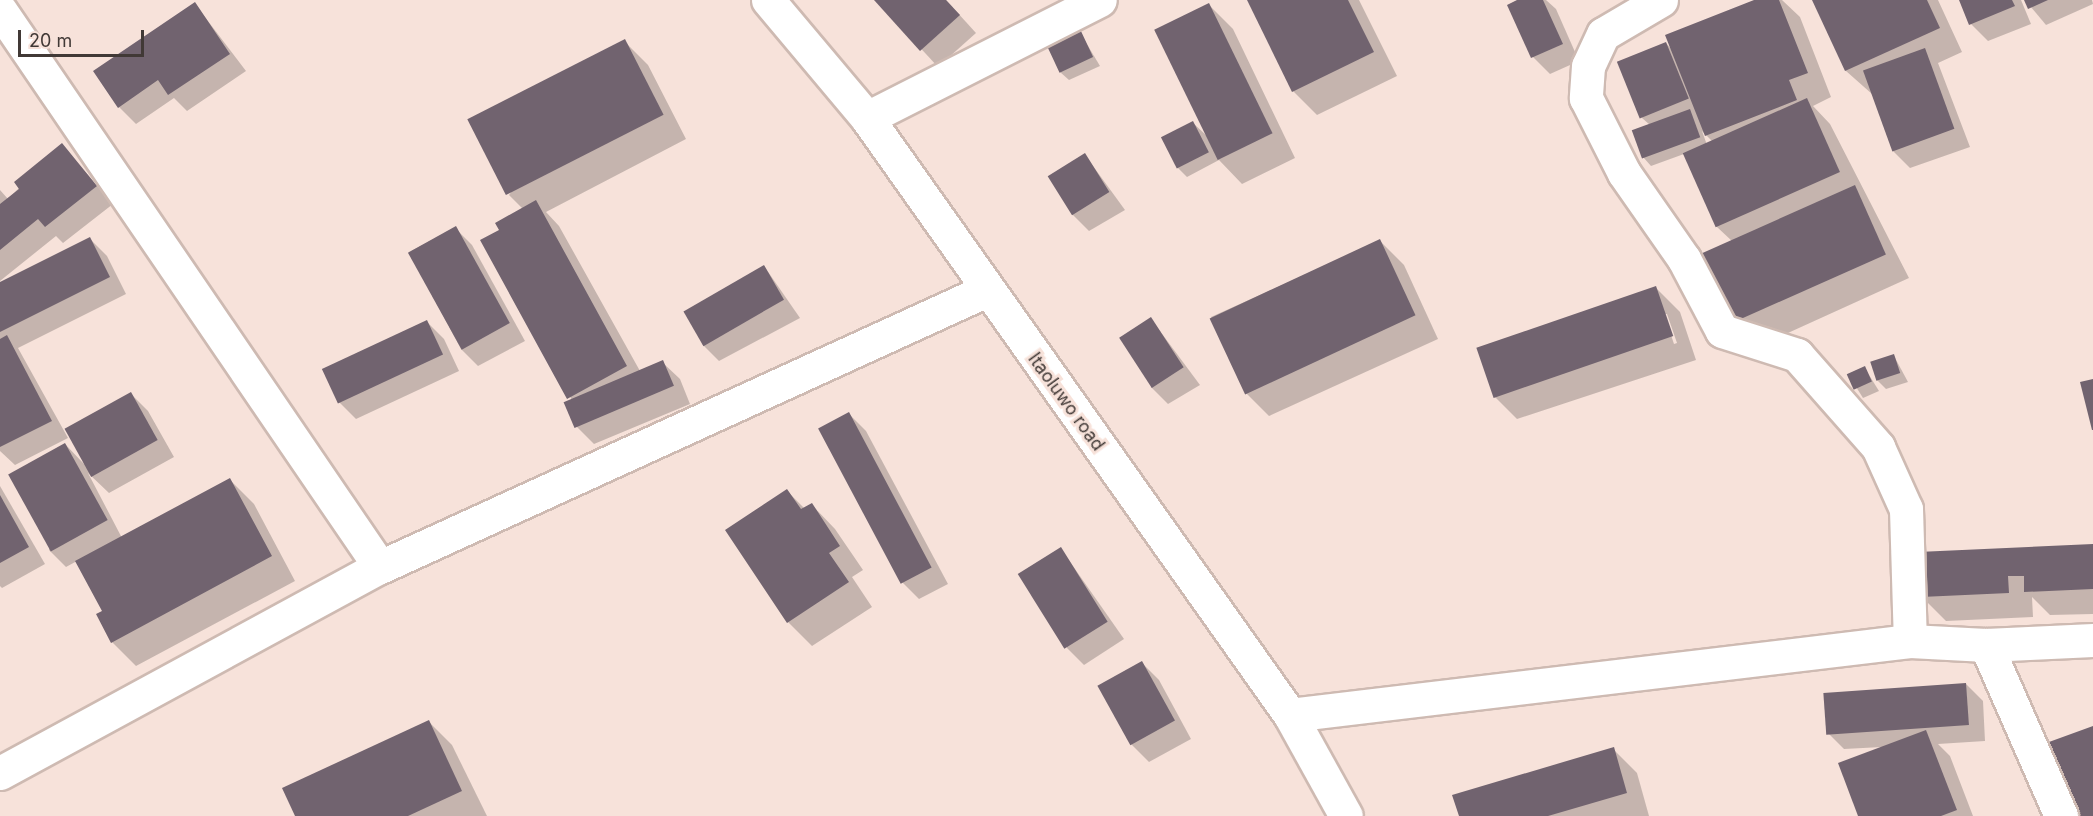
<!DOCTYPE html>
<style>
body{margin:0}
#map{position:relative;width:2093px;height:816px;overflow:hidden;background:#f7e2da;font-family:Inter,sans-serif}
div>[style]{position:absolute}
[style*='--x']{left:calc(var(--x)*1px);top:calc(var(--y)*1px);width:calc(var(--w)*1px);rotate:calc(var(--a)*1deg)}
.shadow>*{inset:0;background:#0003}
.building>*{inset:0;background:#71636f;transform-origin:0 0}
.roads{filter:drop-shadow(2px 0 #cebab2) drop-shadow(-2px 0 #cebab2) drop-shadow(0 2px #cebab2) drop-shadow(0 -2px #cebab2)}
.street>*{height:33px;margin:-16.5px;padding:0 16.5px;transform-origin:16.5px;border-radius:16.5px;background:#fff}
.secondary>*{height:33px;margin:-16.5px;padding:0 16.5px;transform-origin:16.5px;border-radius:16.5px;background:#fff}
span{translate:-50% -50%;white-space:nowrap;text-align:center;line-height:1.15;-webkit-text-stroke:6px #f7e2da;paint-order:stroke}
.street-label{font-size:18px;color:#413936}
.scale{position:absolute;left:18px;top:30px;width:126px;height:27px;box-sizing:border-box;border:3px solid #413936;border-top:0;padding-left:8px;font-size:18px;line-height:21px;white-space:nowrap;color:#413936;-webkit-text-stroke:4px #f7e2da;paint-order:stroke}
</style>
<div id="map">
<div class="shadow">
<i style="clip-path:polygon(876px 0,946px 0,976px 33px,938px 67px)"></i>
<i style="clip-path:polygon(1249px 0,1359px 0,1397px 76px,1317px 115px,1293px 91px)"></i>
<i style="clip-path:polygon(1521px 0,1546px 0,1556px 9px,1579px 61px,1550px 74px,1533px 57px)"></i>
<i style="clip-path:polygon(evenodd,1758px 0,1782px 0,1800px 17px,1831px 97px,1813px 106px,1830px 124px,1909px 278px,1757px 347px,1733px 323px,1733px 242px,1717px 227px,1684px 154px,1651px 166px,1643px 157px,1650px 125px,1642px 118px,1666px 43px,1673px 51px,1758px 0,1702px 131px,1713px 142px,1707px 145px,1702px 131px)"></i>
<i style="clip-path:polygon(1814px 0,1938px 0,1962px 52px,1938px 63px,1970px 147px,1910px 168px,1893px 151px,1872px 94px,1846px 71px)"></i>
<i style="clip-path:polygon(1961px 0,2021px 0,2031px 24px,1988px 41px,1971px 24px)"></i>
<i style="clip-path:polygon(2025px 0,2092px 0,2093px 4px,2046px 25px)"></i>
<i style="clip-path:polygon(195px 4px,246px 71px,187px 111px,174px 98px,136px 124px,119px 107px)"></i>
<i style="clip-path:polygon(1209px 5px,1233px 29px,1295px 158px,1242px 184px,1219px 160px,1187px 177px,1178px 168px,1193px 123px,1207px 136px)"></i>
<i style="clip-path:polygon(1079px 31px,1100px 66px,1069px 80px,1060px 72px)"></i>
<i style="clip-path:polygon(624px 41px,648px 65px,686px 139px,546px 212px,559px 226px,640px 371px,662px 362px,680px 379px,690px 404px,594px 444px,577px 427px,572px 401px,501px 230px,523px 209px,509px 195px)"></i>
<i style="clip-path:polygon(62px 145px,113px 204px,63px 243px,56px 236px,0 281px,0 190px,8px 199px)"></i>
<i style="clip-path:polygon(1085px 155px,1125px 210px,1089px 231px,1072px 214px)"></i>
<i style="clip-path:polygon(455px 228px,472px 245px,525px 341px,478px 366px,461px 349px,409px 252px)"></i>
<i style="clip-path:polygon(90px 239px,107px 256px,126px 294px,18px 348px,68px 438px,15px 465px,0 451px,0 284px)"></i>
<i style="clip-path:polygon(1380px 241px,1404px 265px,1438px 339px,1269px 416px,1245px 392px,1211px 317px)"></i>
<i style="clip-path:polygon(764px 266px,800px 318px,719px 361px,702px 344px)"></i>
<i style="clip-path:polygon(evenodd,1656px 288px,1680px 312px,1696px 360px,1517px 419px,1493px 395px,1656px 288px,1664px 314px,1667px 314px,1677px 343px,1674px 344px,1664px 314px)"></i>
<i style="clip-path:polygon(1151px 319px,1200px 385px,1168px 404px,1151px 387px)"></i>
<i style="clip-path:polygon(427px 322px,444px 339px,459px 371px,356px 419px,339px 402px)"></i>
<i style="clip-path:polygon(1894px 356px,1908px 382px,1886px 389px,1877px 380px)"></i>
<i style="clip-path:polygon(1864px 367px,1879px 391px,1863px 398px,1848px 374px)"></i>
<i style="clip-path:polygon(131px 394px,148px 411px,174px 457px,109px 493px,88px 473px,122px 538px,230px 480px,254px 504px,295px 581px,136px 666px,112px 642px,104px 611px,77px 561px,66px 567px,49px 550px,65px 444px,84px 464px)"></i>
<i style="clip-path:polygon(849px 414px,866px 431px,948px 584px,919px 599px,902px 582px)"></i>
<i style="clip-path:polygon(0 486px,45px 564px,2px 588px,0 586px)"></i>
<i style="clip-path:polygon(787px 491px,805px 509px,812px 505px,835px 529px,863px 570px,852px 577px,872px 607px,812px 646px,788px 622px)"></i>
<i style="clip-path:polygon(2093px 546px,2093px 614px,2050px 615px,2032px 597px,2033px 617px,1946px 621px,1922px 597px)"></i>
<i style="clip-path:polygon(1061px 549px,1124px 639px,1084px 665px,1067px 648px)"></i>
<i style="clip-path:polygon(1142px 663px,1159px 680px,1191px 739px,1149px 762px,1132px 745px,1100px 686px)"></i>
<i style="clip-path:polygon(1966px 684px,1983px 701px,1985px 741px,1938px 744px,1950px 756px,1973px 816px,1860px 816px,1882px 747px,1844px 749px,1827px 732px)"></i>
<i style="clip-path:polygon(428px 721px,452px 745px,487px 816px,297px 816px)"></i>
<i style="clip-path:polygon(1613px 749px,1637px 773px,1649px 816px,1460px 816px)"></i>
</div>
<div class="building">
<i style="clip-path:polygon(874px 0,946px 0,960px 15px,920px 51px)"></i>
<i style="clip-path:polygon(1247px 0,1348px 0,1374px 52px,1292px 92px)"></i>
<i style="clip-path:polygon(1517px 0,1543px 0,1563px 44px,1531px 58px,1507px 5px)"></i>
<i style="clip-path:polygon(1754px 0,1779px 0,1808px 73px,1789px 80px,1797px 100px,1705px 136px,1665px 35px)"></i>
<i style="clip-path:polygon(1812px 0,1927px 0,1940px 28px,1845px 71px)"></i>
<i style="clip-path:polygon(1959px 0,2012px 0,2015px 6px,1969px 25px)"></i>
<i style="clip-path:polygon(2024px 0,2048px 0,2028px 9px)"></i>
<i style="clip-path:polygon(195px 2px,230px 54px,168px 95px,158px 80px,118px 108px,93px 71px)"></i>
<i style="left:1209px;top:3px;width:145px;height:61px;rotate:64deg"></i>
<i style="left:1080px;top:29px;width:31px;height:37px;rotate:65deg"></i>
<i style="left:625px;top:39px;width:85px;height:177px;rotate:63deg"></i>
<i style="left:1666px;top:42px;width:61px;height:53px;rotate:68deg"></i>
<i style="left:1925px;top:48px;width:86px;height:66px;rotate:70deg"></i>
<i style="left:1807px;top:98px;width:81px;height:136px;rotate:66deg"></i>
<i style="left:1690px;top:109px;width:30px;height:62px;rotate:70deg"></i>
<i style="left:1193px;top:121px;width:35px;height:36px;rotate:63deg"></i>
<i style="clip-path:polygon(62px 143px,97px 186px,45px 227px,38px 219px,0 250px,0 204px,19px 189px,14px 182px)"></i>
<i style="left:1085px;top:153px;width:46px;height:44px;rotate:58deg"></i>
<i style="left:1855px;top:185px;width:76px;height:170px;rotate:66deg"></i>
<i style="clip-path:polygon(536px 200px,627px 366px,567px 399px,480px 240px,499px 230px,495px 223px)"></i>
<i style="left:456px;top:226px;width:111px;height:55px;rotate:61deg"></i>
<i style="clip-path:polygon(90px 237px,110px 277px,0 332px,0 282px)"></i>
<i style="left:1380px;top:239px;width:84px;height:188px;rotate:65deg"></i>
<i style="left:764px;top:265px;width:40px;height:93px;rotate:60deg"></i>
<i style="left:1656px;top:286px;width:53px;height:190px;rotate:71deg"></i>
<i style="left:1151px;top:317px;width:60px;height:38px;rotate:57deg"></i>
<i style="left:427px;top:320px;width:38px;height:116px;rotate:65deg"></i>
<i style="clip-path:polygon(7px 335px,52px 421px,0 447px,0 339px)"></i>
<i style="left:1894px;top:354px;width:20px;height:25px;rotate:72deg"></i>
<i style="left:663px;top:360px;width:28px;height:108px;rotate:67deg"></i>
<i style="left:1865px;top:366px;width:17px;height:20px;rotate:66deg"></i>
<i style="clip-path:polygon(2093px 379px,2093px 430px,2092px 430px,2080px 382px)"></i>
<i style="left:131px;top:392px;width:55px;height:76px;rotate:61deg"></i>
<i style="left:849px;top:412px;width:176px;height:35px;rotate:62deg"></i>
<i style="left:65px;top:443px;width:88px;height:65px;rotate:61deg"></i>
<i style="clip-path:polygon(230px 478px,272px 556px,111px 643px,96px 614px,102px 611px,75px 561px)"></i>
<i style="clip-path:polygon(787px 489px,801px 509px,812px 503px,840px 546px,829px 553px,849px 582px,787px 623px,725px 530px)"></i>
<i style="clip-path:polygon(0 495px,29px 547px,0 563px)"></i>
<i style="clip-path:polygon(2093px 544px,2093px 589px,2024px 592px,2024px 576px,2008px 576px,2009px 593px,1921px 597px,1918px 552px)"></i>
<i style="left:1061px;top:547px;width:88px;height:51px;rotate:58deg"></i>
<i style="left:1142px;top:661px;width:68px;height:51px;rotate:61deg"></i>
<i style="left:1966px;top:683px;width:42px;height:143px;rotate:86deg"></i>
<i style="clip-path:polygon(429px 720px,462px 791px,408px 816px,295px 816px,282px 788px)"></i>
<i style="clip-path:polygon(2093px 726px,2093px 816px,2077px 816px,2049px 742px)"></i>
<i style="clip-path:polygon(1926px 730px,1957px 810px,1941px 816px,1858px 816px,1838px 763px)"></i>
<i style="clip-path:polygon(1614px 747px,1627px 793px,1548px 816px,1459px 816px,1452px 795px)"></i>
</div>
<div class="roads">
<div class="street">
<i style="--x:1661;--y:0;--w:67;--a:149.6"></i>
<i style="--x:1603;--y:34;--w:35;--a:115"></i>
<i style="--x:1588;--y:66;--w:32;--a:94"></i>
<i style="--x:1586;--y:98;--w:84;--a:63.1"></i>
<i style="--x:1624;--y:173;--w:105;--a:55.1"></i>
<i style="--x:1684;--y:259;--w:81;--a:62.2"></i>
<i style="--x:1722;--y:331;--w:79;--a:17.7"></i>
<i style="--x:1797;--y:355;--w:123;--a:48.6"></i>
<i style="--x:1878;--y:447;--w:68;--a:65.7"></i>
<i style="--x:1906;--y:509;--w:132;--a:88.3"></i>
<i style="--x:0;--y:10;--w:674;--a:55.7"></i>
<i style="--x:867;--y:118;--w:261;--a:-26.9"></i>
<i style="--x:1986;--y:645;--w:187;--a:66.3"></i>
<i style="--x:1290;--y:715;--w:624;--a:-6.81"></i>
<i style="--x:1910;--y:641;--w:76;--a:3"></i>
<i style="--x:1986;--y:645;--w:107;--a:-2.7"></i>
<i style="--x:0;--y:773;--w:432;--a:-28.5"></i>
<i style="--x:380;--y:567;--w:667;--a:-24.53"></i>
</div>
<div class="secondary">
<i style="--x:768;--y:0;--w:154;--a:50"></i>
<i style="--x:867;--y:118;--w:732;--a:54.68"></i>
<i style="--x:1290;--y:715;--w:115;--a:61"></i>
</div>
</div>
<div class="street-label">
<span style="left:1066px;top:402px;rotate:54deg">Itaoluwo road</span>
</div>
<div class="scale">20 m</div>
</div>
